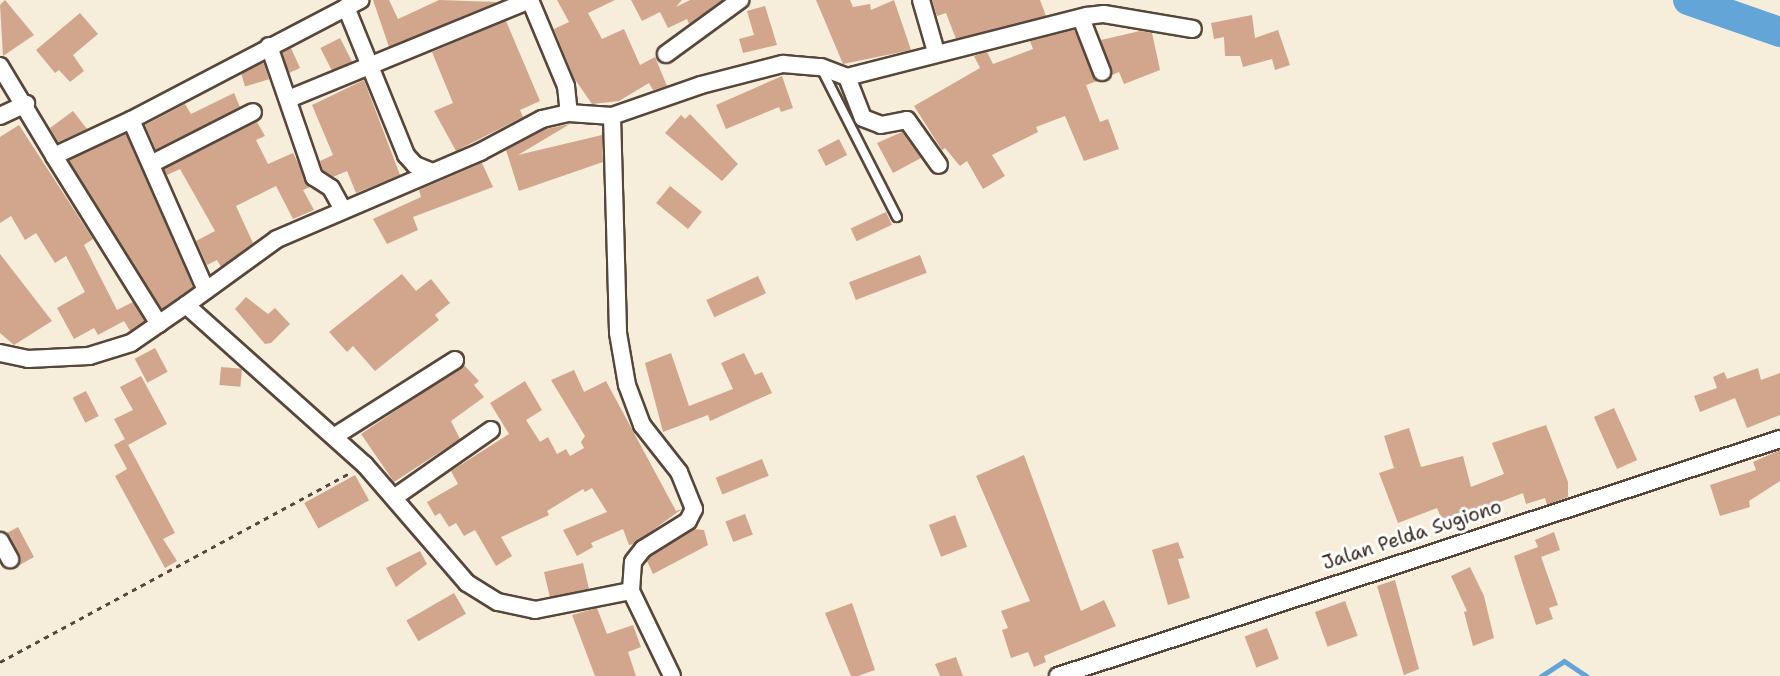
<!DOCTYPE html>
<style>
body{margin:0}
#map{position:relative;width:1780px;height:676px;overflow:hidden;background:#f6edda;font-family:"Shantell Sans",sans-serif}
div>[style]{position:absolute}
[style*='--x']{left:calc(var(--x)*1px);top:calc(var(--y)*1px);width:calc(var(--w)*1px);rotate:calc(var(--a)*1deg)}
.stream>*{height:5px;margin:-2.5px;padding:0 2.5px;transform-origin:2.5px;border-radius:2.5px;background:#62a5d6}
.river>*{height:30px;margin:-15px;padding:0 15px;transform-origin:15px;border-radius:15px;background:#62a5d6}
.building>*{inset:0;background:#d2a68c;transform-origin:0 0}
.path>*{height:2.5px;margin-top:-1.25px;transform-origin:0;background:repeating-linear-gradient(90deg,#57473a 0 5px,transparent 0 10px)}
.roads{filter:drop-shadow(2px 0 #57473a) drop-shadow(-2px 0 #57473a) drop-shadow(0 2px #57473a) drop-shadow(0 -2px #57473a)}
.lane>*{height:8px;margin:-4px;padding:0 4px;transform-origin:4px;border-radius:4px;background:#fff}
.street>*{height:16px;margin:-8px;padding:0 8px;transform-origin:8px;border-radius:8px;background:#fff}
span{translate:-50% -50%;white-space:nowrap;text-align:center;line-height:1.15;-webkit-text-stroke:6px #fff;paint-order:stroke}
.street-label{font-size:19px;color:#3b2a1e}
</style>
<div id="map">
<div class="stream">
<i style="--x:1541;--y:676;--w:27;--a:-33"></i>
<i style="--x:1564;--y:661;--w:27;--a:34"></i>
</div>
<div class="river">
<i style="--x:1688;--y:0;--w:97;--a:19.2"></i>
</div>
<div class="building">
<i style="clip-path:polygon(5px 0,34px 35px,3px 56px,0 5px)"></i>
<i style="clip-path:polygon(373px 0,389px 0,398px 19px,439px 0,497px 2px,389px 47px)"></i>
<i style="clip-path:polygon(557px 0,615px 0,588px 13px,602px 39px,624px 29px,640px 65px,655px 57px,667px 86px,653px 90px,649px 83px,619px 101px,592px 104px,574px 78px,554px 29px,569px 22px)"></i>
<i style="clip-path:polygon(631px 0,682px 0,676px 7px,690px 0,722px 0,689px 24px,687px 19px,668px 28px,660px 12px,642px 21px)"></i>
<i style="clip-path:polygon(816px 0,850px 0,853px 7px,870px 4px,871px 10px,894px 0,911px 50px,843px 64px)"></i>
<i style="clip-path:polygon(932px 0,1040px 0,1046px 16px,956px 39px,946px 13px,937px 16px)"></i>
<i style="clip-path:polygon(765px 6px,777px 45px,743px 53px,739px 39px,754px 35px,747px 11px)"></i>
<i style="clip-path:polygon(80px 13px,98px 34px,73px 55px,84px 71px,70px 82px,59px 70px,55px 73px,36px 50px)"></i>
<i style="clip-path:polygon(1252px 15px,1255px 38px,1278px 30px,1290px 65px,1275px 70px,1272px 59px,1243px 67px,1240px 56px,1225px 56px,1224px 37px,1214px 39px,1211px 23px)"></i>
<i style="clip-path:polygon(506px 21px,540px 101px,520px 110px,523px 117px,456px 151px,434px 111px,453px 103px,432px 52px)"></i>
<i style="clip-path:polygon(1074px 30px,1097px 81px,1086px 85px,1100px 122px,1108px 119px,1119px 149px,1084px 161px,1065px 116px,1036px 127px,1038px 132px,992px 155px,1005px 176px,983px 189px,967px 161px,960px 166px,945px 148px,942px 150px,914px 106px,980px 68px,974px 56px,987px 52px,993px 64px,1033px 49px,1030px 41px)"></i>
<i style="clip-path:polygon(1140px 31px,1152px 33px,1160px 70px,1124px 84px,1119px 72px,1112px 75px,1101px 40px)"></i>
<i style="left:340px;top:38px;width:27px;height:22px;rotate:63deg"></i>
<i style="clip-path:polygon(291px 48px,300px 68px,289px 73px,282px 53px)"></i>
<i style="left:264px;top:63px;width:17px;height:25px;rotate:73deg"></i>
<i style="clip-path:polygon(782px 76px,793px 108px,781px 112px,779px 107px,726px 129px,716px 105px)"></i>
<i style="clip-path:polygon(364px 80px,400px 175px,356px 193px,347px 171px,333px 177px,323px 170px,320px 161px,333px 155px,312px 105px)"></i>
<i style="clip-path:polygon(234px 93px,240px 107px,156px 150px,145px 125px,185px 104px,191px 114px)"></i>
<i style="clip-path:polygon(73px 111px,87px 129px,58px 142px,50px 128px)"></i>
<i style="clip-path:polygon(690px 114px,738px 164px,722px 181px,665px 133px,681px 115px,685px 119px)"></i>
<i style="clip-path:polygon(257px 122px,265px 136px,256px 140px,268px 164px,293px 153px,310px 187px,303px 190px,314px 210px,293px 219px,276px 186px,236px 206px,253px 243px,221px 267px,217px 260px,207px 265px,196px 241px,215px 231px,180px 169px,167px 175px,164px 169px)"></i>
<i style="clip-path:polygon(570px 124px,518px 155px,602px 135px,603px 162px,519px 191px,506px 150px,546px 129px)"></i>
<i style="clip-path:polygon(19px 125px,93px 239px,84px 245px,117px 310px,133px 302px,145px 321px,130px 331px,124px 321px,98px 335px,94px 328px,74px 339px,57px 308px,85px 292px,66px 256px,55px 263px,36px 233px,25px 240px,11px 216px,0 223px,0 137px)"></i>
<i style="clip-path:polygon(902px 132px,921px 158px,893px 173px,877px 143px)"></i>
<i style="clip-path:polygon(126px 134px,193px 287px,162px 309px,69px 160px)"></i>
<i style="left:839px;top:139px;width:18px;height:24px;rotate:63deg"></i>
<i style="clip-path:polygon(482px 163px,493px 187px,413px 217px,418px 230px,387px 244px,373px 219px,421px 197px,419px 190px)"></i>
<i style="left:670px;top:186px;width:41px;height:22px;rotate:39deg"></i>
<i style="left:886px;top:212px;width:14px;height:39px;rotate:65deg"></i>
<i style="clip-path:polygon(0 254px,52px 321px,14px 345px,0 333px)"></i>
<i style="left:920px;top:255px;width:19px;height:76px;rotate:69deg"></i>
<i style="clip-path:polygon(402px 274px,416px 291px,431px 279px,450px 303px,435px 315px,439px 320px,375px 371px,353px 346px,347px 352px,329px 332px)"></i>
<i style="left:758px;top:276px;width:19px;height:57px;rotate:65deg"></i>
<i style="clip-path:polygon(246px 297px,268px 314px,275px 308px,290px 324px,271px 343px,265px 344px,235px 309px)"></i>
<i style="left:155px;top:348px;width:27px;height:23px;rotate:62deg"></i>
<i style="clip-path:polygon(671px 353px,689px 406px,733px 389px,721px 363px,744px 353px,755px 375px,762px 372px,772px 393px,710px 421px,708px 415px,663px 432px,645px 363px)"></i>
<i style="clip-path:polygon(464px 365px,479px 381px,474px 385px,484px 397px,451px 421px,460px 439px,394px 482px,361px 434px)"></i>
<i style="left:221px;top:367px;width:21px;height:18px;rotate:5deg"></i>
<i style="clip-path:polygon(1758px 368px,1761px 380px,1780px 373px,1780px 415px,1747px 428px,1735px 398px,1700px 412px,1694px 396px,1717px 388px,1713px 377px,1724px 372px,1727px 379px)"></i>
<i style="clip-path:polygon(574px 370px,584px 392px,606px 381px,676px 511px,682px 509px,634px 544px,629px 545px,623px 529px,591px 543px,593px 547px,577px 556px,563px 530px,607px 512px,592px 488px,585px 492px,583px 489px,547px 511px,549px 515px,501px 537px,512px 556px,496px 566px,475px 530px,464px 536px,456px 523px,449px 527px,440px 513px,435px 516px,427px 502px,458px 484px,451px 471px,509px 434px,490px 403px,525px 381px,542px 410px,526px 420px,540px 442px,548px 437px,557px 454px,566px 449px,570px 456px,584px 448px,581px 442px,585px 436px,551px 380px)"></i>
<i style="clip-path:polygon(141px 376px,167px 424px,128px 445px,114px 419px,133px 410px,120px 387px)"></i>
<i style="left:86px;top:391px;width:28px;height:15px;rotate:63deg"></i>
<i style="left:1614px;top:408px;width:57px;height:22px;rotate:66deg"></i>
<i style="clip-path:polygon(1546px 425px,1568px 482px,1568px 497px,1547px 505px,1545px 498px,1526px 504px,1523px 493px,1471px 513px,1470px 509px,1442px 520px,1437px 508px,1398px 523px,1379px 473px,1394px 468px,1384px 436px,1409px 428px,1421px 467px,1463px 456px,1471px 487px,1504px 474px,1492px 443px)"></i>
<i style="clip-path:polygon(125px 439px,175px 533px,163px 539px,177px 561px,165px 568px,115px 476px,127px 469px,114px 445px)"></i>
<i style="clip-path:polygon(1780px 450px,1780px 481px,1749px 501px,1750px 507px,1720px 516px,1710px 485px,1756px 470px,1753px 462px)"></i>
<i style="clip-path:polygon(1024px 455px,1081px 611px,1104px 600px,1116px 626px,1044px 656px,1046px 662px,1034px 667px,1028px 652px,1011px 658px,1002px 630px,1008px 628px,1001px 611px,1030px 601px,976px 476px)"></i>
<i style="left:762px;top:459px;width:18px;height:50px;rotate:68deg"></i>
<i style="left:355px;top:475px;width:29px;height:58px;rotate:61deg"></i>
<i style="left:745px;top:514px;width:22px;height:21px;rotate:69deg"></i>
<i style="left:955px;top:515px;width:34px;height:28px;rotate:69deg"></i>
<i style="clip-path:polygon(18px 527px,34px 557px,16px 567px,19px 555px,7px 533px)"></i>
<i style="clip-path:polygon(694px 529px,704px 530px,708px 545px,653px 574px,647px 561px,650px 557px)"></i>
<i style="clip-path:polygon(1554px 532px,1560px 550px,1541px 557px,1538px 548px,1558px 605px,1549px 608px,1553px 619px,1536px 625px,1514px 556px,1538px 547px,1535px 540px)"></i>
<i style="clip-path:polygon(1178px 542px,1184px 558px,1178px 559px,1190px 598px,1168px 605px,1152px 550px)"></i>
<i style="clip-path:polygon(420px 551px,427px 564px,396px 587px,386px 568px)"></i>
<i style="left:583px;top:563px;width:27px;height:40px;rotate:77deg"></i>
<i style="clip-path:polygon(1470px 567px,1484px 596px,1494px 638px,1473px 646px,1464px 612px,1467px 611px,1451px 576px)"></i>
<i style="clip-path:polygon(1395px 580px,1419px 669px,1404px 675px,1377px 586px)"></i>
<i style="left:454px;top:593px;width:24px;height:55px;rotate:60deg"></i>
<i style="left:1345px;top:601px;width:37px;height:32px;rotate:70deg"></i>
<i style="clip-path:polygon(852px 603px,875px 670px,858px 676px,851px 676px,825px 613px)"></i>
<i style="clip-path:polygon(597px 608px,607px 634px,633px 625px,641px 647px,628px 652px,636px 676px,595px 676px,572px 615px)"></i>
<i style="left:1267px;top:628px;width:33px;height:24px;rotate:69deg"></i>
<i style="clip-path:polygon(956px 657px,963px 676px,940px 676px,935px 664px)"></i>
</div>
<div class="path">
<i style="--x:0;--y:662;--w:399;--a:-28.4"></i>
</div>
<div class="roads">
<div class="lane">
<i style="--x:822;--y:70;--w:165;--a:63"></i>
</div>
<div class="street">
<i style="--x:530;--y:0;--w:93;--a:67.3"></i>
<i style="--x:566;--y:86;--w:27;--a:84"></i>
<i style="--x:921;--y:0;--w:54;--a:73.9"></i>
<i style="--x:346;--y:7;--w:160;--a:67.9"></i>
<i style="--x:406;--y:155;--w:13;--a:48"></i>
<i style="--x:415;--y:165;--w:18;--a:22"></i>
<i style="--x:1081;--y:18;--w:58;--a:68.7"></i>
<i style="--x:269;--y:46;--w:139;--a:71"></i>
<i style="--x:314;--y:177;--w:20;--a:33"></i>
<i style="--x:331;--y:188;--w:25;--a:61"></i>
<i style="--x:666;--y:54;--w:92;--a:-36.1"></i>
<i style="--x:0;--y:66;--w:105;--a:59"></i>
<i style="--x:54;--y:156;--w:85;--a:-25.1"></i>
<i style="--x:131;--y:120;--w:186;--a:66.2"></i>
<i style="--x:847;--y:77;--w:44;--a:68.7"></i>
<i style="--x:863;--y:118;--w:19;--a:21"></i>
<i style="--x:881;--y:125;--w:26;--a:-11"></i>
<i style="--x:907;--y:120;--w:55;--a:54.6"></i>
<i style="--x:291;--y:98;--w:258;--a:-22.3"></i>
<i style="--x:0;--y:116;--w:29;--a:-25"></i>
<i style="--x:612;--y:116;--w:217;--a:88.4"></i>
<i style="--x:618;--y:333;--w:53;--a:80.2"></i>
<i style="--x:627;--y:385;--w:43;--a:69.4"></i>
<i style="--x:642;--y:425;--w:60;--a:51.8"></i>
<i style="--x:679;--y:472;--w:40;--a:68"></i>
<i style="--x:694;--y:509;--w:13;--a:117"></i>
<i style="--x:688;--y:521;--w:53;--a:148.1"></i>
<i style="--x:643;--y:549;--w:16;--a:128"></i>
<i style="--x:633;--y:562;--w:29;--a:94"></i>
<i style="--x:131;--y:120;--w:259;--a:-27.6"></i>
<i style="--x:54;--y:156;--w:198;--a:58"></i>
<i style="--x:153;--y:163;--w:112;--a:-27"></i>
<i style="--x:186;--y:305;--w:112;--a:-36"></i>
<i style="--x:277;--y:239;--w:221;--a:-23.2"></i>
<i style="--x:480;--y:152;--w:70;--a:-28"></i>
<i style="--x:542;--y:119;--w:28;--a:-13"></i>
<i style="--x:569;--y:113;--w:43;--a:4"></i>
<i style="--x:612;--y:116;--w:94;--a:-19.2"></i>
<i style="--x:701;--y:85;--w:85;--a:-14.4"></i>
<i style="--x:783;--y:64;--w:38;--a:5"></i>
<i style="--x:821;--y:67;--w:28;--a:21"></i>
<i style="--x:847;--y:77;--w:248;--a:-14.3"></i>
<i style="--x:1087;--y:16;--w:17;--a:-7"></i>
<i style="--x:1104;--y:14;--w:90;--a:9.6"></i>
<i style="--x:0;--y:353;--w:29;--a:12"></i>
<i style="--x:28;--y:359;--w:61;--a:-2.8"></i>
<i style="--x:89;--y:356;--w:44;--a:-17.2"></i>
<i style="--x:131;--y:343;--w:67;--a:-34.6"></i>
<i style="--x:186;--y:305;--w:240;--a:41.8"></i>
<i style="--x:365;--y:465;--w:156;--a:49.2"></i>
<i style="--x:467;--y:583;--w:36;--a:32"></i>
<i style="--x:498;--y:602;--w:38;--a:12"></i>
<i style="--x:535;--y:610;--w:98;--a:-11.2"></i>
<i style="--x:631;--y:591;--w:94;--a:64.2"></i>
<i style="--x:335;--y:436;--w:142;--a:-32.3"></i>
<i style="--x:395;--y:497;--w:117;--a:-34.9"></i>
<i style="--x:0;--y:541;--w:21;--a:61"></i>
<i style="--x:1058;--y:676;--w:760;--a:-18.17"></i>
</div>
</div>
<div class="street-label">
<span style="left:1412px;top:535px;rotate:-18deg">Jalan Pelda Sugiono</span>
</div>
</div>
